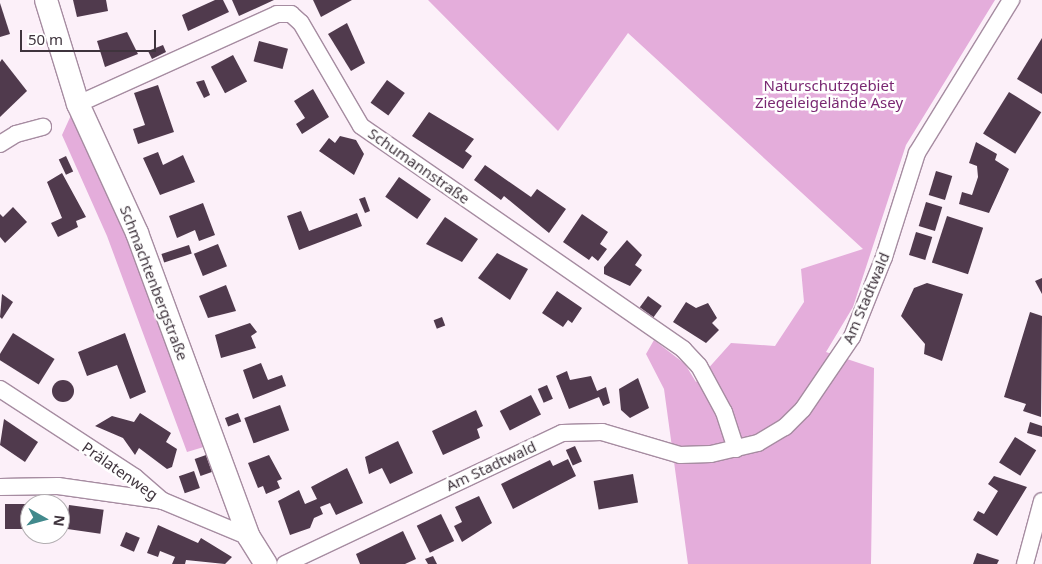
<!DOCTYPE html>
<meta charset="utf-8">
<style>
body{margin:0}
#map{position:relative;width:1042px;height:564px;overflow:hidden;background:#fcf0f9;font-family:"Noto Sans",sans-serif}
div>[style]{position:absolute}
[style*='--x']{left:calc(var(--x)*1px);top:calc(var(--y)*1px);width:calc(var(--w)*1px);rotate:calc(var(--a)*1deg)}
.green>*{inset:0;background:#e4addb}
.building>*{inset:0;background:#503a4d;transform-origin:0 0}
.round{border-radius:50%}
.roads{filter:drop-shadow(1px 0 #a68ca1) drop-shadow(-1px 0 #a68ca1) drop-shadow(0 1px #a68ca1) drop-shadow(0 -1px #a68ca1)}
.street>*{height:16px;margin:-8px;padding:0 8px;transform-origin:8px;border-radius:8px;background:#fff}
.secondary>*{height:22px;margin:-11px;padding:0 11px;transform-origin:11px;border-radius:11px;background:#fff}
span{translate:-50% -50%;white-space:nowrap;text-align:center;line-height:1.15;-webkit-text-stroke:5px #fff;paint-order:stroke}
.park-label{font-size:15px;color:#7a2872}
.street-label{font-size:15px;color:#3f343d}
.north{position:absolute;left:20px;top:494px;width:50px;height:50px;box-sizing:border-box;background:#fff;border:1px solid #b2aeb1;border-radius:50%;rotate:97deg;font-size:14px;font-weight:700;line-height:20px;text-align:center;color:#3f343d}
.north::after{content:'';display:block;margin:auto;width:18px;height:22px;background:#428a8d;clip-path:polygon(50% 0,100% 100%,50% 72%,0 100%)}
.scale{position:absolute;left:20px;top:30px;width:136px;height:22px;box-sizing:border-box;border:2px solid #3f343d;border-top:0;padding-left:6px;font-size:15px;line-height:18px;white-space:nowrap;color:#3f343d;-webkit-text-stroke:4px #fff;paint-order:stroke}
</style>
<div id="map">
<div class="green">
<i style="clip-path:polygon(428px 0,995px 0,906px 145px,853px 307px,826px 352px,874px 368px,871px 564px,688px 564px,664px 389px,646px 354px,654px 340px,685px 364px,696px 382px,731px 343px,775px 346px,804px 302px,801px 269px,863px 249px,628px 33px,558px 131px)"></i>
<i style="clip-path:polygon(72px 113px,122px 221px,207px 446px,187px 452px,107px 236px,62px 135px)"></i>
</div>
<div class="building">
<i style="clip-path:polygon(73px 0,106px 0,108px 11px,77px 17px)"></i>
<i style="clip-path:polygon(215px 0,223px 0,229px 12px,188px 31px,182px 15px)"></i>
<i style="clip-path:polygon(232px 0,274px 0,239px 16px)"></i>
<i style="clip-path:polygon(313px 0,352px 0,321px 17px)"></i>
<i style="clip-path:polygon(0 3px,10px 34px,0 37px)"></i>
<i style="clip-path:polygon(347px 23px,365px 63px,351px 71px,328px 34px)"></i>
<i style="clip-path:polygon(127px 32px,138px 54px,105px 67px,97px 41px)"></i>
<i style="clip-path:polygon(1042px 38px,1042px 94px,1017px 79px)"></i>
<i style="left:259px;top:41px;width:30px;height:21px;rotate:15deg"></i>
<i style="clip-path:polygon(163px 45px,166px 52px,152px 59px,148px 51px)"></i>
<i style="left:233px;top:55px;width:30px;height:25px;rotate:62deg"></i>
<i style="clip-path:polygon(2px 59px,27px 91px,0 117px,0 62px)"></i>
<i style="clip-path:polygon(204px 80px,210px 95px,204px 98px,196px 82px)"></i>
<i style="left:387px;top:80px;width:22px;height:28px;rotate:36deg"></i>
<i style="clip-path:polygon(158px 85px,174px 132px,138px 144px,133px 129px,145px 125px,134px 93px)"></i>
<i style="clip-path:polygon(313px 89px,329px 117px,302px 134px,296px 124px,305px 118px,294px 101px)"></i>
<i style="left:1009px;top:92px;width:38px;height:49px;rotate:32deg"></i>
<i style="clip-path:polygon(429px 112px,474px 139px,465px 151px,472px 156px,463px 169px,412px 136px)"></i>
<i style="clip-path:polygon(340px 136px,356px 140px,364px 154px,354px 175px,319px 151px,329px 138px,335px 143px)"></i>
<i style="clip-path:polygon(976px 142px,997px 154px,995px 160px,1009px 169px,989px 213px,959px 204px,962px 192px,972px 195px,978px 177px,977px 166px,969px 163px)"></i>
<i style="clip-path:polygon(158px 152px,163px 165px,183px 155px,195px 182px,160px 195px,143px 158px)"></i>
<i style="left:66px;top:156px;width:17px;height:8px;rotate:65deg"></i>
<i style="clip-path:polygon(485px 165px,531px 197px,537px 189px,566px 209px,549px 233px,504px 196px,501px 200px,474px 180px)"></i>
<i style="left:936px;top:171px;width:17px;height:25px;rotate:17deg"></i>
<i style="clip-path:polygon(62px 173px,86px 217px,76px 221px,78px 227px,58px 237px,51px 223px,62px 218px,47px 182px)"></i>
<i style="left:399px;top:177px;width:39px;height:24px;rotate:35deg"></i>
<i style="clip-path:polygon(365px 197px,370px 211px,365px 213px,359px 199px)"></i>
<i style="left:926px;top:202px;width:17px;height:25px;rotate:17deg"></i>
<i style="clip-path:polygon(203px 203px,215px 235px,199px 241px,195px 230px,177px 238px,169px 216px)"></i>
<i style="clip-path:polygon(13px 207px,27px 222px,5px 243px,0 237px,0 214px,3px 217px)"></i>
<i style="clip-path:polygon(301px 211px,309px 231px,357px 213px,362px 226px,299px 250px,287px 216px)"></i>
<i style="clip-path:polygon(582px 214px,608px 232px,600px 244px,607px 249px,598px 261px,592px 256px,589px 260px,563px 242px)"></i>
<i style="left:947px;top:216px;width:38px;height:49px;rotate:18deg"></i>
<i style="clip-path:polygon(445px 217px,478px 239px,462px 262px,426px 244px)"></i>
<i style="left:916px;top:232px;width:17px;height:24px;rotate:17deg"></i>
<i style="clip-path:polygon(627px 240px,642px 255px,635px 265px,642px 270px,630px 286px,604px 274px,604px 267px)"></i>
<i style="left:218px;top:244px;width:24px;height:26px;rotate:68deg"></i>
<i style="left:189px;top:245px;width:9px;height:29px;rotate:72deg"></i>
<i style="clip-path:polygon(497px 253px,528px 269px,510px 300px,478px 278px)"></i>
<i style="clip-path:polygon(1042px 278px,1042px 294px,1035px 281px)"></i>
<i style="clip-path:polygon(927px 283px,963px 294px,942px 361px,924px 354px,925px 344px,901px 316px,914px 288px)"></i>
<i style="clip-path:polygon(226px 285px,236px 311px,208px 318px,199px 296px)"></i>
<i style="clip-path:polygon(557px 291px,582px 308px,572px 323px,568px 320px,563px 327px,542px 313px)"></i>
<i style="clip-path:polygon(2px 294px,13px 302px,2px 319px,0 317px)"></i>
<i style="left:648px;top:296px;width:17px;height:14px;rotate:36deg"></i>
<i style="clip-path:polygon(686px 302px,696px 308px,708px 303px,717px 318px,712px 323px,719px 330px,706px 343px,673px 322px)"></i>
<i style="clip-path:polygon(1030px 312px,1042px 316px,1041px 417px,1023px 411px,1026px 404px,1004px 397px)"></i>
<i style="left:442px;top:317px;width:9px;height:9px;rotate:69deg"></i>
<i style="clip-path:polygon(250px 323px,257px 332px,251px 336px,256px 348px,221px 358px,215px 335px)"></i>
<i style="left:13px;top:333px;width:49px;height:30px;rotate:32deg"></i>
<i style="clip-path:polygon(125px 333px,146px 392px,130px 399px,117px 365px,87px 376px,78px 352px)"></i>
<i style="clip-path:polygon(261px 363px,268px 380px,282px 375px,286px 386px,253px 399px,243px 370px)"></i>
<i style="clip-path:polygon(567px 371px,570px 380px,591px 376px,597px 391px,606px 387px,610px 403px,603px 406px,599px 397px,569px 409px,556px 376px)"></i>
<i style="clip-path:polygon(638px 378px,649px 408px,630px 418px,621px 410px,619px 389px)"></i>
<i class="round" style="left:52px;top:380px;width:22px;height:22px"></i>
<i style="left:547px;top:385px;width:15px;height:10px;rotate:67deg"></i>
<i style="left:531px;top:395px;width:22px;height:35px;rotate:63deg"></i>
<i style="left:280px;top:405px;width:27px;height:38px;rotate:70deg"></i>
<i style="clip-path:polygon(476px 410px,483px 426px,477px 429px,480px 438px,443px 455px,432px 431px)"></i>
<i style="clip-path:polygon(140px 413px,171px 433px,166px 442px,177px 449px,172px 467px,167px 469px,139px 448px,135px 455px,123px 438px,95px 426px,112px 416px,134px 422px)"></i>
<i style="left:238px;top:413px;width:9px;height:14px;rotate:69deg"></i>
<i style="clip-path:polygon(4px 419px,38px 442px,25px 462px,0 445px)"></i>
<i style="clip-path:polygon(1030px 422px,1042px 426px,1042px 437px,1027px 433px)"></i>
<i style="left:1015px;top:437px;width:25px;height:30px;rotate:32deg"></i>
<i style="clip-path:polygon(398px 441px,413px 473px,390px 484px,382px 468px,369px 474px,365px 457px)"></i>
<i style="left:575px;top:446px;width:17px;height:10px;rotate:66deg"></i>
<i style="left:206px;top:455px;width:18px;height:12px;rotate:71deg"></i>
<i style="clip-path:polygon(269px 455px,282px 479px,277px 481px,280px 488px,266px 494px,263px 486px,258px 488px,248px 463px)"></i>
<i style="clip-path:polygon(568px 459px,576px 476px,513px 509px,501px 484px,550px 460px,553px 466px)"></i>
<i style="clip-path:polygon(347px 468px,363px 503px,336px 515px,330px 503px,320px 507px,323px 514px,314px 518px,310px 528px,290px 535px,278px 501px,299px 490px,305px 504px,317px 499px,311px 487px)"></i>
<i style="left:194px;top:471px;width:18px;height:16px;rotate:71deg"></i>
<i style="left:633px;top:474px;width:29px;height:40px;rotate:80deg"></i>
<i style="clip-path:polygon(994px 476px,1027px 487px,997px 536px,973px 520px,978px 511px,984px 514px,998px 491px,988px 484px)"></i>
<i style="clip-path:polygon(479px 496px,492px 523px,462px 542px,454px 526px,462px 522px,455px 507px)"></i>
<i style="left:30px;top:504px;width:25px;height:25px;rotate:90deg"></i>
<i style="left:69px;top:505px;width:35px;height:24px;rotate:8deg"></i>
<i style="left:441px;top:514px;width:30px;height:27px;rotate:64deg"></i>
<i style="clip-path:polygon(158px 525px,198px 543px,201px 538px,232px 557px,225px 564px,186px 560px,185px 564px,172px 564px,175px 557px,160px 551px,158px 557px,147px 553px)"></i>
<i style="clip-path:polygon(403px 531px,416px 559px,405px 564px,360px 564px,356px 554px)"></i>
<i style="left:126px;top:532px;width:15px;height:15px;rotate:23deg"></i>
<i style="clip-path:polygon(977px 553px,999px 560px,997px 564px,973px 564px)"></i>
<i style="clip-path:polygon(433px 556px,437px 564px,428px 564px,425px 559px)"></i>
</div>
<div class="roads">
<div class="street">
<i style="--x:78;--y:104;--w:218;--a:-24.3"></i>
<i style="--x:277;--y:14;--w:14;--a:0"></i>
<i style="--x:291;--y:14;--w:13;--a:42"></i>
<i style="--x:301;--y:23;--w:119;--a:59.8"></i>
<i style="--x:361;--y:126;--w:392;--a:34.7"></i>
<i style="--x:683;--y:349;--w:23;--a:47"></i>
<i style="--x:699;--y:366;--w:52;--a:61.5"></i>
<i style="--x:724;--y:412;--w:39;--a:72"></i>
<i style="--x:0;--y:144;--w:19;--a:-32"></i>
<i style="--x:16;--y:134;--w:28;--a:-15"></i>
<i style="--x:0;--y:389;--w:161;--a:33.1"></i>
<i style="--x:135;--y:477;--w:37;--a:41"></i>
<i style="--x:163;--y:501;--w:93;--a:22.7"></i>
<i style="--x:0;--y:487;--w:58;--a:-1"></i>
<i style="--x:58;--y:486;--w:106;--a:8.1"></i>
<i style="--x:285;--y:564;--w:306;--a:-25.3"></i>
<i style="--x:562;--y:433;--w:40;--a:-1.4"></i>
<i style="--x:602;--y:432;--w:81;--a:16.4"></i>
<i style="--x:680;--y:455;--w:31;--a:-2"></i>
<i style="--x:711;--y:454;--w:48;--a:-13.2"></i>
<i style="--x:758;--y:443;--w:31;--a:-31"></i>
<i style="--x:785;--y:427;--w:25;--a:-45"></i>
<i style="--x:803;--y:409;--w:87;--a:-55.8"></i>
<i style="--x:852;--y:337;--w:86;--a:-68.2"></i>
<i style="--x:884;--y:257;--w:109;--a:-72.4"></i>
<i style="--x:917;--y:153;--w:180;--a:-58.4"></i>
<i style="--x:1025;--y:564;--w:65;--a:-74.9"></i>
</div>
<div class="secondary">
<i style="--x:46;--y:0;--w:109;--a:72.9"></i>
<i style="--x:78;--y:104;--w:142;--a:65.4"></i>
<i style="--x:137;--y:233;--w:324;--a:69.8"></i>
<i style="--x:249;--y:537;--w:32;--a:58"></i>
</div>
</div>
<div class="park-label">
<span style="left:829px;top:94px">Naturschutzgebiet<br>Ziegeleigelände Asey</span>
</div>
<div class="street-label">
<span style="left:419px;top:166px;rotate:35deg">Schumannstraße</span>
<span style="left:154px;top:283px;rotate:69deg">Schmachtenbergstraße</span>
<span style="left:866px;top:298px;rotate:-67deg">Am Stadtwald</span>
<span style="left:491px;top:466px;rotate:-25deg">Am Stadtwald</span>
<span style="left:120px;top:471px;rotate:35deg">Prälatenweg</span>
</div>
<div class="north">N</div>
<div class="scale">50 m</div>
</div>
